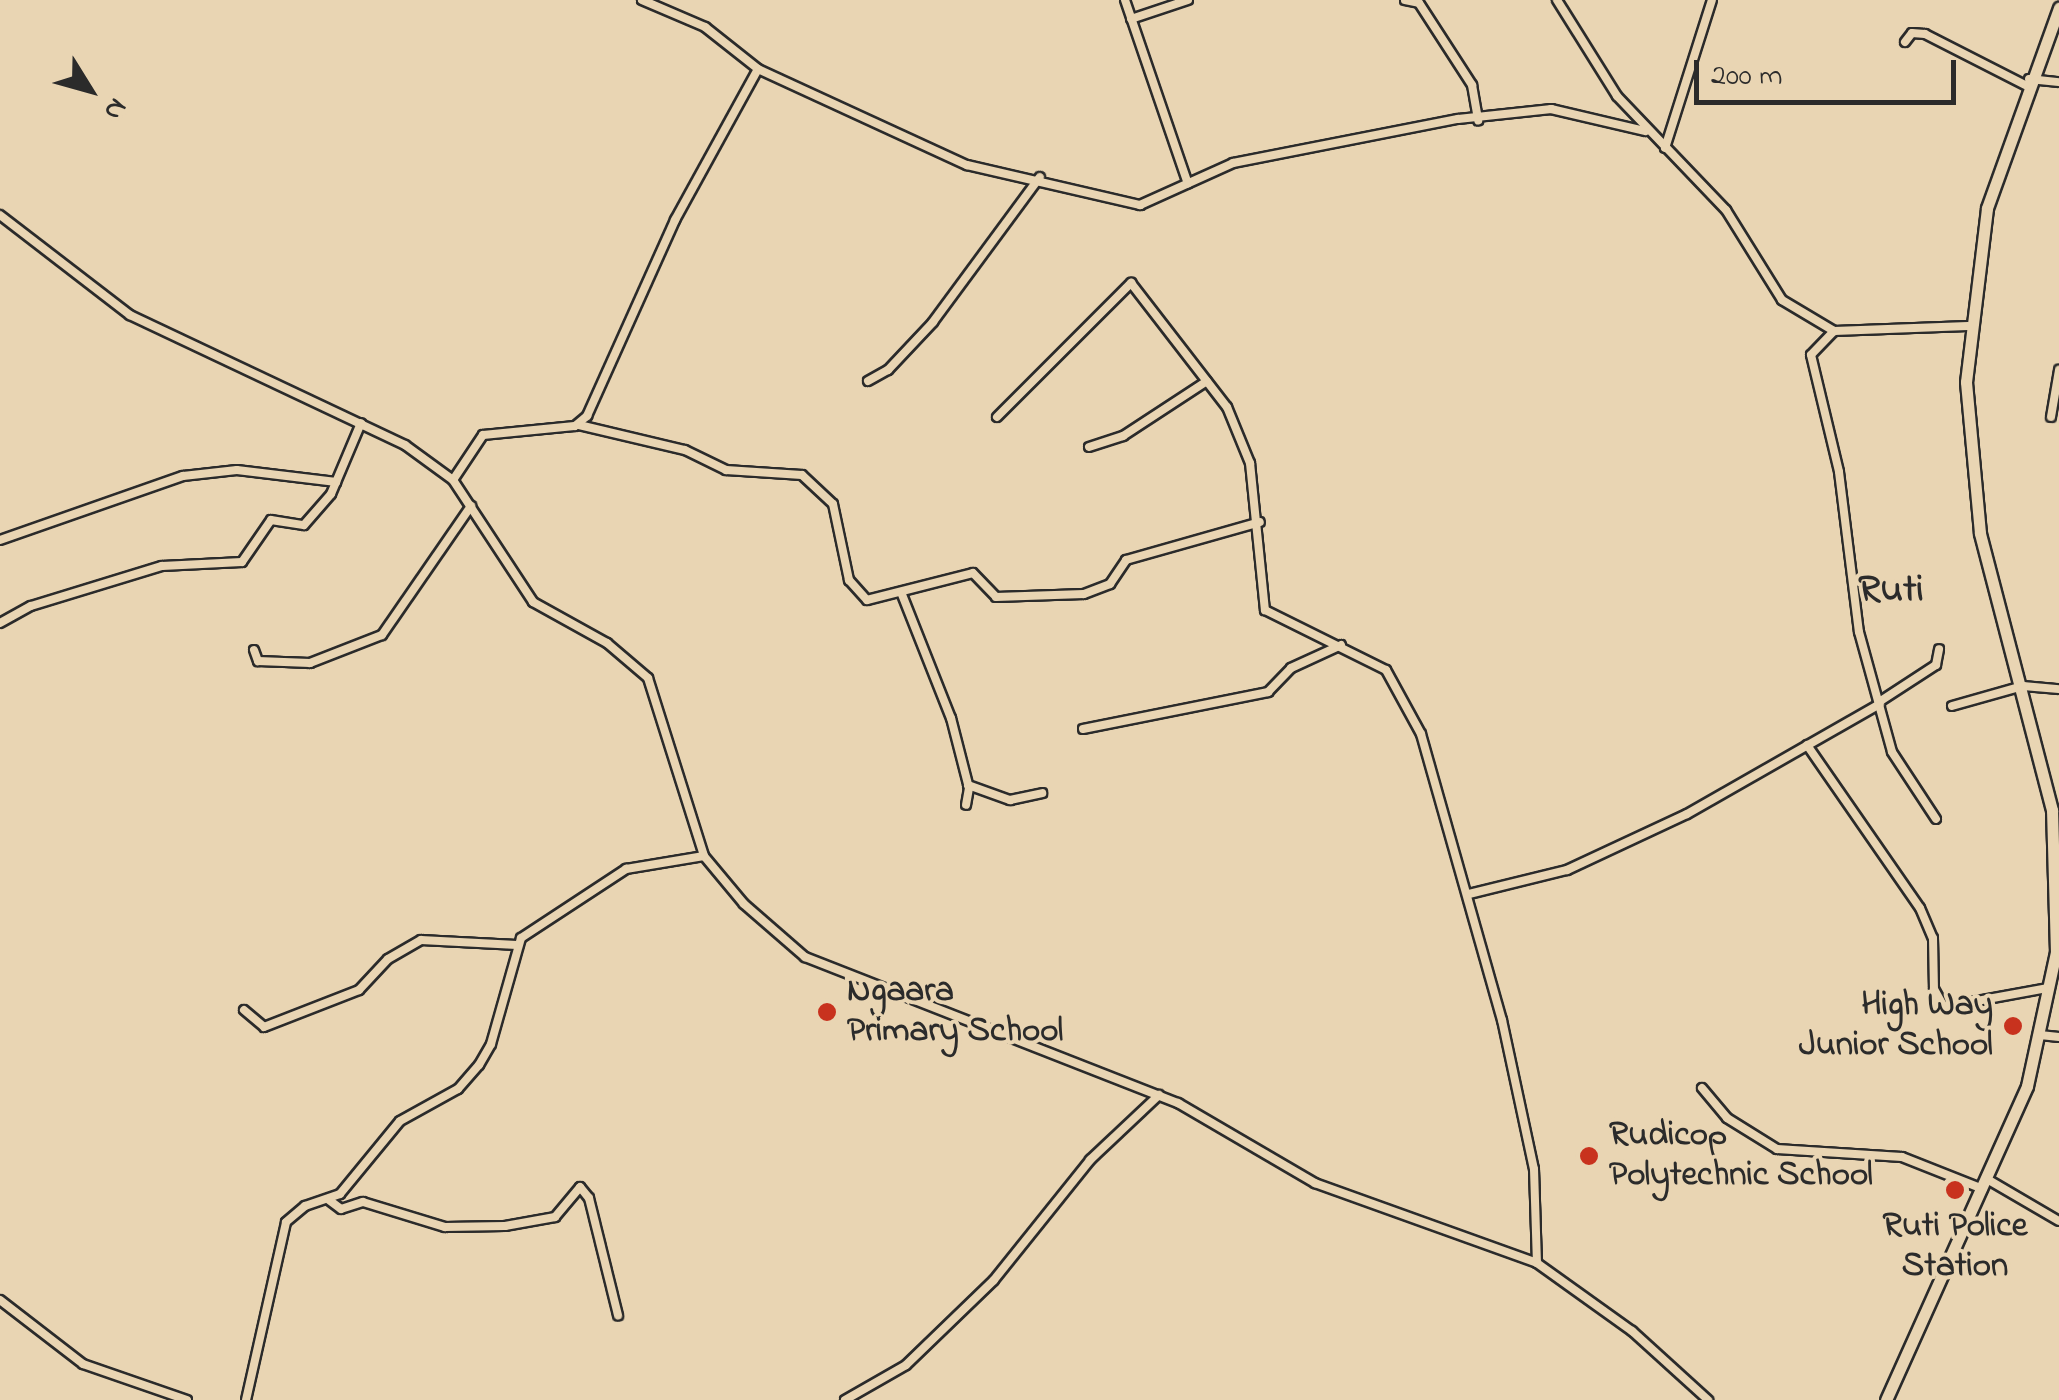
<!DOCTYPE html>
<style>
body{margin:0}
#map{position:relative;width:2059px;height:1400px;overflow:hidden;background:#e9d5b3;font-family:"Indie Flower",sans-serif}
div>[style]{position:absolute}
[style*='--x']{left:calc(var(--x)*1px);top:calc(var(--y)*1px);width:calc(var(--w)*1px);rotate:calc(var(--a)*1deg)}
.roads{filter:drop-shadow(2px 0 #2b2b2b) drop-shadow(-2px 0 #2b2b2b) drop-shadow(0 2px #2b2b2b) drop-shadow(0 -2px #2b2b2b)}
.minor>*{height:8px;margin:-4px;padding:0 4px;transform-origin:4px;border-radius:4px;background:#e9d5b3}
.primary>*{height:11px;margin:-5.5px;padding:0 5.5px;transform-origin:5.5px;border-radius:5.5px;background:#e9d5b3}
.dots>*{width:28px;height:28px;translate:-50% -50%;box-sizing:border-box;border:5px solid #e9d5b3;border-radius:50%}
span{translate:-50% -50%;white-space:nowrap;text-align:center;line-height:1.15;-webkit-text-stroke:8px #e9d5b3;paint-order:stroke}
.poi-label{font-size:35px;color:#2b2b2b;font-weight:700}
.left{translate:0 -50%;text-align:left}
.right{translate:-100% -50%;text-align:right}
.quarter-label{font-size:40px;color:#2b2b2b;font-weight:700}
.north{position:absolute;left:40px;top:40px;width:100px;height:100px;-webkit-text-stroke:8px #e9d5b3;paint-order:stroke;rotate:127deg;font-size:28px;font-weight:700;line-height:40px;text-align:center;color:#2b2b2b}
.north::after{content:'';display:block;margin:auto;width:35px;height:45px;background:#2b2b2b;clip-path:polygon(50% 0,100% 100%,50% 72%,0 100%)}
.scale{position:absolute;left:1694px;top:60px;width:262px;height:45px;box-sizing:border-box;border:5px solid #2b2b2b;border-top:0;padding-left:12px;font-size:30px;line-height:35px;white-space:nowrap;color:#2b2b2b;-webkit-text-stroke:8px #e9d5b3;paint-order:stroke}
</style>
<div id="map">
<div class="roads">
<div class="minor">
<i style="--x:642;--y:0;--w:69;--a:23.2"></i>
<i style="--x:705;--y:27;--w:68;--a:38.4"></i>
<i style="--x:1125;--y:0;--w:194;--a:71.1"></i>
<i style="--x:1405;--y:0;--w:14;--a:12"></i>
<i style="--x:1419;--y:3;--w:98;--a:57.1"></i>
<i style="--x:1472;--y:85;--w:36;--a:80"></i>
<i style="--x:1557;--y:0;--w:113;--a:58"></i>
<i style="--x:1617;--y:96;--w:158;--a:46.3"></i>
<i style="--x:1726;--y:210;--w:106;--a:58.1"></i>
<i style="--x:1782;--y:300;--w:61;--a:30.8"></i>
<i style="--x:1834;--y:331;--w:134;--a:-2.1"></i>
<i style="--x:1131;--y:19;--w:60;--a:-18.4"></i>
<i style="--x:1905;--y:42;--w:11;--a:-52"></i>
<i style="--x:1912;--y:33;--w:13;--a:4"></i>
<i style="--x:1925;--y:34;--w:114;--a:27"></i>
<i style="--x:2029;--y:79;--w:30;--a:6"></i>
<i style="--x:1665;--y:148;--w:155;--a:-72.4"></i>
<i style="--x:0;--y:215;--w:164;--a:37.6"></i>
<i style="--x:130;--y:315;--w:304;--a:25.3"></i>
<i style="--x:405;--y:445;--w:59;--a:36.1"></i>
<i style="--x:453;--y:480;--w:146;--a:56.7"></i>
<i style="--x:533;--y:602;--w:85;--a:29"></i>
<i style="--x:607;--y:643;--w:54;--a:40.5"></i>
<i style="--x:648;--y:678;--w:187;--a:72.5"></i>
<i style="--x:704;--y:856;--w:62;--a:50.2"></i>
<i style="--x:744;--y:904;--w:81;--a:41"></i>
<i style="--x:805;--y:957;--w:401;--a:21.4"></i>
<i style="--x:1178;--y:1103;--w:159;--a:30.3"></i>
<i style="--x:1315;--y:1183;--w:236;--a:19.8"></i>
<i style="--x:1537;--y:1263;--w:117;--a:35.6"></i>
<i style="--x:1632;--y:1331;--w:103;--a:42.2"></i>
<i style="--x:1834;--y:331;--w:33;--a:134"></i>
<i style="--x:1811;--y:355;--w:120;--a:76.5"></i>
<i style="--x:1839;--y:472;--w:161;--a:82.9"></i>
<i style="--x:1859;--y:632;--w:124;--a:74.6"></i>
<i style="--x:1892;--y:752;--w:80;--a:56.7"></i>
<i style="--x:868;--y:381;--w:23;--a:-29"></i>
<i style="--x:888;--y:370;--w:66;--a:-46.8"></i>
<i style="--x:933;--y:322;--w:180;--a:-53.6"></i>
<i style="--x:997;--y:417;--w:190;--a:-45"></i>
<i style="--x:1131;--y:283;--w:157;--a:52.3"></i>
<i style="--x:1227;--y:407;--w:61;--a:67.7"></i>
<i style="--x:1250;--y:463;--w:148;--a:84.2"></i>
<i style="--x:1265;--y:610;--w:135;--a:26.4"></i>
<i style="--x:1386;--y:670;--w:73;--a:61.3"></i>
<i style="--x:1421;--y:734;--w:297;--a:74.2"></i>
<i style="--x:1502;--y:1020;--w:152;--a:77.9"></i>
<i style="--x:1534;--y:1169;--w:94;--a:88.2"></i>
<i style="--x:2051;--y:417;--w:48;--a:-80.3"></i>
<i style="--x:579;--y:425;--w:109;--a:13.3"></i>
<i style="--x:685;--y:450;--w:46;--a:26"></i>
<i style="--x:726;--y:470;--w:76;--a:3.8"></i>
<i style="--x:802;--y:475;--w:42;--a:43.1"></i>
<i style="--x:833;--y:504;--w:78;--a:78.1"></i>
<i style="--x:849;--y:580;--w:27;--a:48"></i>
<i style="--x:867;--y:600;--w:109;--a:-14.3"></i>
<i style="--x:973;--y:573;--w:33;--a:46"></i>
<i style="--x:996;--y:597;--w:88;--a:-2"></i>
<i style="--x:1084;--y:594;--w:28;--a:-21"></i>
<i style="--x:1110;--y:584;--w:29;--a:-56"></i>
<i style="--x:1126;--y:560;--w:139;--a:-15.8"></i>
<i style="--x:1089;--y:447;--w:36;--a:-18"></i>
<i style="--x:1123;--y:436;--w:100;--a:-33.2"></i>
<i style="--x:453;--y:480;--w:54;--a:-56.3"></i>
<i style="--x:483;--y:435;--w:92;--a:-5.6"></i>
<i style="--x:575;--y:426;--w:16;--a:-40"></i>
<i style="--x:587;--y:416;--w:215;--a:-65.8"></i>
<i style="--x:675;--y:220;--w:172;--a:-61.2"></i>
<i style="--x:758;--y:69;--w:230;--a:24.7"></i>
<i style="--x:967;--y:165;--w:178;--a:13"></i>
<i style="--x:1140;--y:205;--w:102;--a:-24.3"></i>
<i style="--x:1233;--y:163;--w:229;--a:-11.1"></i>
<i style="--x:1458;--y:119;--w:94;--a:-6.1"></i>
<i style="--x:1551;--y:109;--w:97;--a:13.2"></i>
<i style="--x:0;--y:540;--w:194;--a:-19.3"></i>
<i style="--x:183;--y:476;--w:54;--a:-6.3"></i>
<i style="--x:237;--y:470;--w:100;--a:6.9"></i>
<i style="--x:901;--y:592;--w:136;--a:68.4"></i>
<i style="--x:951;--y:718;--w:72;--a:75.6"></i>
<i style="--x:969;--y:788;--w:17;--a:100"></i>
<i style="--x:0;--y:623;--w:35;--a:-29"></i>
<i style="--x:31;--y:606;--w:137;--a:-17"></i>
<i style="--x:162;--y:566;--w:80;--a:-2.9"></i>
<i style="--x:242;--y:562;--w:51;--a:-55.4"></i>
<i style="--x:271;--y:520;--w:33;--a:9"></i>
<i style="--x:304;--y:525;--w:41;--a:-48.9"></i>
<i style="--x:331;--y:494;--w:77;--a:-67.1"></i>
<i style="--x:254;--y:650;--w:12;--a:70"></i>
<i style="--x:258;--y:661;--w:52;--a:2.2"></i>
<i style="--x:310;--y:663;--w:77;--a:-21.3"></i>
<i style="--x:382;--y:635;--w:157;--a:-55.4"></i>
<i style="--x:1879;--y:702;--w:68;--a:-33"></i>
<i style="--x:1936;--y:665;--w:16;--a:-79"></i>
<i style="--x:1952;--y:706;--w:74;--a:-15.7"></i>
<i style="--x:2023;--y:686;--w:36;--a:5"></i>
<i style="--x:1083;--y:729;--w:189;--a:-11.3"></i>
<i style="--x:1268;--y:692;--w:33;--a:-46"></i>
<i style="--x:1291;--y:668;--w:55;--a:-24.7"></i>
<i style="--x:1807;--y:745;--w:198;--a:55.3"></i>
<i style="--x:1920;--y:908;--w:33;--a:67"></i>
<i style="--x:1933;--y:938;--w:51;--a:88.9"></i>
<i style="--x:1934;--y:989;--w:21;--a:61"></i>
<i style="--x:1944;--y:1007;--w:106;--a:-10.4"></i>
<i style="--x:968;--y:785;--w:45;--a:19.7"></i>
<i style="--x:1010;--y:800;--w:33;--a:-12"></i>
<i style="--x:1469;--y:894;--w:101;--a:-13.8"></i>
<i style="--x:1567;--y:870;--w:132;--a:-25"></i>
<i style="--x:1687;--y:814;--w:222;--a:-29.7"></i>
<i style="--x:244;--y:1010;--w:26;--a:40"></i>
<i style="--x:264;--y:1027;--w:102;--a:-21.3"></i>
<i style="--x:359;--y:990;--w:42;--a:-46.9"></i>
<i style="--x:388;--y:959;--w:38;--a:-30"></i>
<i style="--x:421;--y:940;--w:96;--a:3"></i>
<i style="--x:2040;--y:1035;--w:19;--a:6"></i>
<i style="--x:1702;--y:1088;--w:39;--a:50"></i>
<i style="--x:1727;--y:1118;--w:59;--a:31.8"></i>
<i style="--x:1777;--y:1149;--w:125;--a:3.7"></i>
<i style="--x:1902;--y:1157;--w:87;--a:21.6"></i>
<i style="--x:1987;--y:1179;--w:83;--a:30.3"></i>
<i style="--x:329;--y:1200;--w:15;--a:37"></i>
<i style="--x:341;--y:1209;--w:23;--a:-18"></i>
<i style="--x:363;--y:1202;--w:86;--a:17"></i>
<i style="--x:445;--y:1227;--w:60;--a:-1"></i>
<i style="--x:505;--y:1226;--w:51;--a:-10.2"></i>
<i style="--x:555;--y:1217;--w:39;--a:-50"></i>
<i style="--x:580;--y:1187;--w:14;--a:51"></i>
<i style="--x:589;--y:1198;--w:121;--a:76.1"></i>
<i style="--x:0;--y:1300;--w:105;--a:37.6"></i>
<i style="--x:83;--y:1364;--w:110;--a:19.1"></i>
<i style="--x:246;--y:1400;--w:182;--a:-77.3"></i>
<i style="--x:286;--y:1222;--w:25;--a:-40"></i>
<i style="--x:305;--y:1206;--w:37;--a:-19"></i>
<i style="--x:340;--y:1194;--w:94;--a:-50.6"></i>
<i style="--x:400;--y:1121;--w:66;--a:-28.9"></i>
<i style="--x:458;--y:1089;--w:32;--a:-49"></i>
<i style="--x:479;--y:1065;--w:24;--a:-60"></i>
<i style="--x:491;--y:1044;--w:110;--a:-74.2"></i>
<i style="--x:521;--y:938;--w:126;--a:-33.3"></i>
<i style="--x:626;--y:869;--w:79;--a:-9.5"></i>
<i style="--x:845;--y:1400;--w:70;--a:-29.8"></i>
<i style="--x:906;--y:1365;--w:122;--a:-44"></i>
<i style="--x:994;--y:1280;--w:154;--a:-51.3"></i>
<i style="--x:1090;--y:1160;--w:95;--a:-43.3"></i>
</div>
<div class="primary">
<i style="--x:1886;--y:1400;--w:344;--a:-65.8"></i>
<i style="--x:2027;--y:1086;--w:137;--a:-77.8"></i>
<i style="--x:2056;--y:952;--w:142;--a:-91.6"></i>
<i style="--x:2052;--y:810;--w:286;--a:-104.6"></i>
<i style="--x:1980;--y:533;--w:152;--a:-95.3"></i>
<i style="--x:1966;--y:382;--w:175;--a:-83.1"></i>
<i style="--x:1987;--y:208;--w:213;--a:-70.2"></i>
</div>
</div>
<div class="dots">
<i style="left:827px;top:1012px;background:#c8321e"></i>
<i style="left:2013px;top:1026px;background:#c8321e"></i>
<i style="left:1589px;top:1156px;background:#c8321e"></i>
<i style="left:1955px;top:1190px;background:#c8321e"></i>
</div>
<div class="poi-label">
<span class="left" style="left:847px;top:1012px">Ngaara<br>Primary School</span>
<span class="right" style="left:1993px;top:1026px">High Way<br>Junior School</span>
<span class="left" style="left:1609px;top:1156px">Rudicop<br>Polytechnic School</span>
<span style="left:1955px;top:1247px">Ruti Police<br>Station</span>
</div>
<div class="quarter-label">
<span style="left:1891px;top:591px">Ruti</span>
</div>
<div class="north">N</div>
<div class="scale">200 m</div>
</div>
